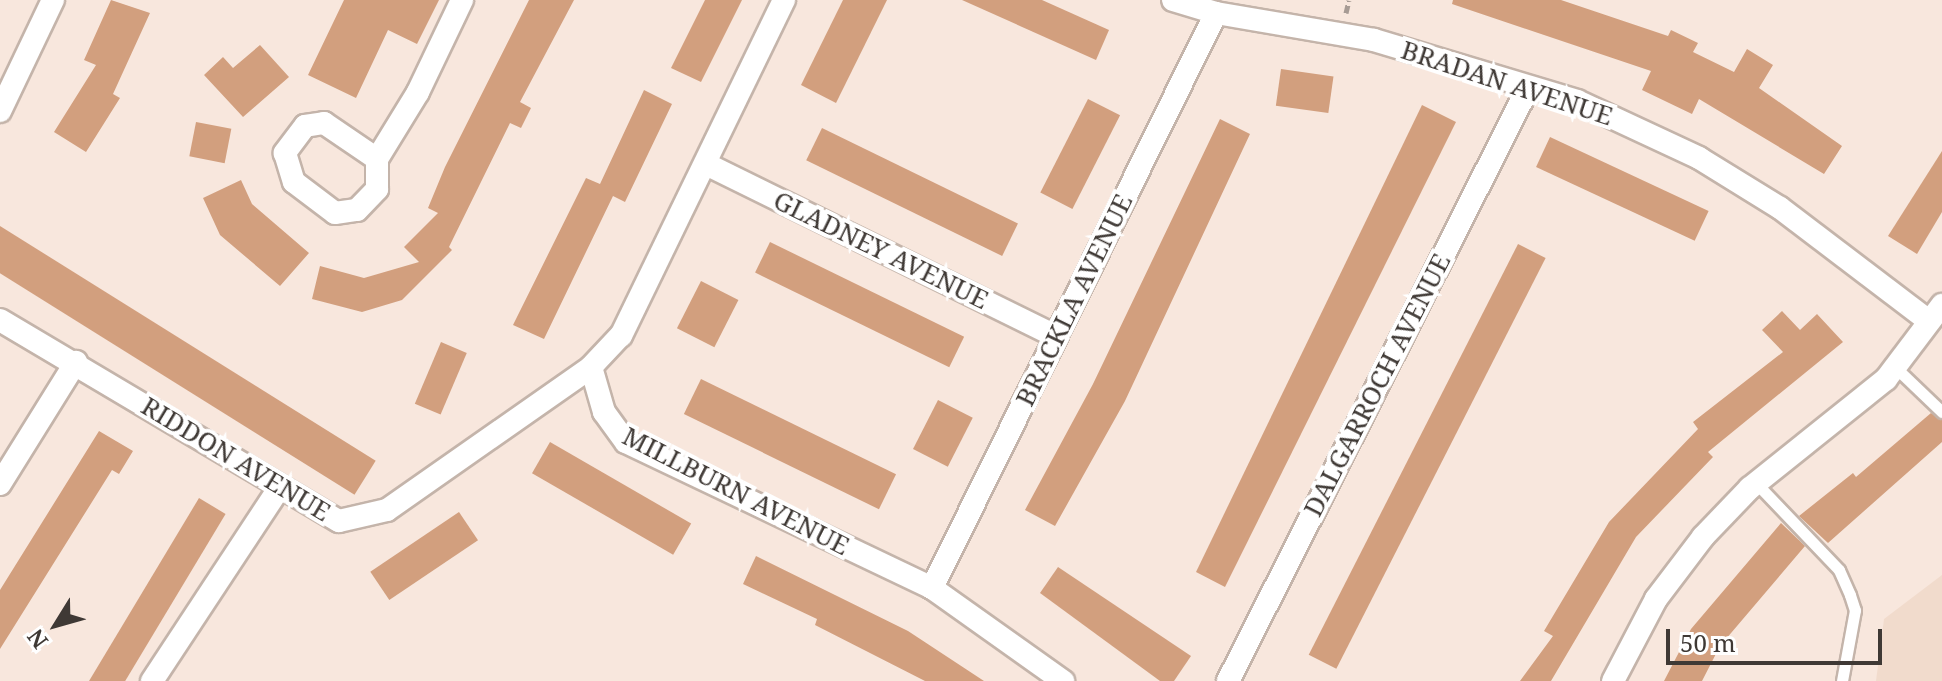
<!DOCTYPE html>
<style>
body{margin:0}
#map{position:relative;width:1942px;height:681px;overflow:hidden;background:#f8e7dd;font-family:"Noto Serif",serif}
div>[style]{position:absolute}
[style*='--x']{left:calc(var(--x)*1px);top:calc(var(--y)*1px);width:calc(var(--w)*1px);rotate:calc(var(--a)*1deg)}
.built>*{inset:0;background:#f1dbcc}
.building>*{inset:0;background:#d29f7e;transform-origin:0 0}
.path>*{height:5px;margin-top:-2.5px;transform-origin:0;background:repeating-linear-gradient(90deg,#a79b94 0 8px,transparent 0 12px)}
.roads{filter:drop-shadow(2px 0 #c4b4aa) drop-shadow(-2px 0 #c4b4aa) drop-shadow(0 2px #c4b4aa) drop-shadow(0 -2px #c4b4aa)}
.service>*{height:11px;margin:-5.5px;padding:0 5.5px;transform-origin:5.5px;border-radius:5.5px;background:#fff}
.minor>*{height:22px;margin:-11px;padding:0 11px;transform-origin:11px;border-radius:11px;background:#fff}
span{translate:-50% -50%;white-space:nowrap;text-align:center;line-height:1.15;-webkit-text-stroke:8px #fff;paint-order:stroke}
.street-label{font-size:26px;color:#3f3935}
.north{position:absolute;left:16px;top:585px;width:80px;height:80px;-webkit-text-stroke:6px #fff;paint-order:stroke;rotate:233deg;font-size:22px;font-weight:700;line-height:32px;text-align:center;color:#3f3935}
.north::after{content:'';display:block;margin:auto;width:28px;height:36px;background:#3f3935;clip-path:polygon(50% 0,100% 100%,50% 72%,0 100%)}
.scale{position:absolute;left:1666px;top:629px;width:216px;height:36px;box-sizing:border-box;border:4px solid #3f3935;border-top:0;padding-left:10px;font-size:24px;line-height:28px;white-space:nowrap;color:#3f3935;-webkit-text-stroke:6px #fff;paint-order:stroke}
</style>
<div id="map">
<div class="built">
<i style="clip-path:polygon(1942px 575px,1942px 681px,1876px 681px,1884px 619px)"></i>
</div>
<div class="building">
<i style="clip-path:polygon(111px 0,150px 13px,113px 94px,120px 98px,86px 152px,54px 132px,96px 65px,84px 60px)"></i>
<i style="clip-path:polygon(344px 0,439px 0,417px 44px,388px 30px,356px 98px,308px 75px)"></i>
<i style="clip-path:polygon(529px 0,574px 0,520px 102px,531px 108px,521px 128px,510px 123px,449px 247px,452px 250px,402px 300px,362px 312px,312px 299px,320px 266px,364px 278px,419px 262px,404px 247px,438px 213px,428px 208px,445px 167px)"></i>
<i style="clip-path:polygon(705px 0,742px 0,701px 82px,671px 68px)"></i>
<i style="clip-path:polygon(843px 0,887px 0,836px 103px,801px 85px)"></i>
<i style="clip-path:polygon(962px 0,1042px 0,1109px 30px,1096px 60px)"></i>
<i style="clip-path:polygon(1453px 0,1561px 0,1668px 36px,1671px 30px,1698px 43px,1693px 52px,1734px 72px,1747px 49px,1773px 65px,1759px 88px,1842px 146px,1824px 174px,1699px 99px,1692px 114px,1642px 90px,1651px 71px,1452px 4px)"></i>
<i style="clip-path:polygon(260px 45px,289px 77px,243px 117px,204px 75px,223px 57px,233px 68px)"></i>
<i style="left:1281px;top:69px;width:53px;height:37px;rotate:8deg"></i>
<i style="clip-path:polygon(644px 90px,672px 104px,625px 202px,613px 196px,544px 339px,513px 325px,586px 178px,600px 184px)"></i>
<i style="left:1088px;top:99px;width:36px;height:105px;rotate:27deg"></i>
<i style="clip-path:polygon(1422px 105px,1456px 122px,1225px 587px,1196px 572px)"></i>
<i style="clip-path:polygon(1220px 119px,1250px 134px,1125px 401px,1055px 526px,1025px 510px,1093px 384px)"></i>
<i style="left:196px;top:122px;width:36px;height:35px;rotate:11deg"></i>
<i style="left:822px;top:128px;width:218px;height:36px;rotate:26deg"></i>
<i style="left:1550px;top:137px;width:175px;height:33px;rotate:25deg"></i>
<i style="clip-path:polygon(1942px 151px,1942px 212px,1917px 254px,1888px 236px)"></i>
<i style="clip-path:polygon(241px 180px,252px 204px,309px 253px,280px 286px,220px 235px,203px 198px)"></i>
<i style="left:0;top:226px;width:443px;height:40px;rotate:32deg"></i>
<i style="left:770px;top:242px;width:216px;height:34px;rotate:26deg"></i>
<i style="left:1518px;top:244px;width:31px;height:461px;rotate:27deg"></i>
<i style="left:701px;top:281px;width:42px;height:53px;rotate:27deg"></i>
<i style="clip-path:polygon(1782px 311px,1800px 330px,1817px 314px,1843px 342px,1708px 452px,1713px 457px,1636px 537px,1551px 681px,1520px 681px,1553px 636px,1544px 631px,1609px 522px,1698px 429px,1693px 422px,1783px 352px,1762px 330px)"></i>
<i style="left:441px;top:342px;width:28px;height:67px;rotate:23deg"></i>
<i style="left:701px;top:379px;width:217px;height:39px;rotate:26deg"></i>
<i style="left:938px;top:400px;width:39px;height:55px;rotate:27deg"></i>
<i style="clip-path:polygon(1931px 413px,1942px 420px,1942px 442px,1828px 543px,1799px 516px,1853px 473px,1856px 477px)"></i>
<i style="clip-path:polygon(99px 431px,133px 451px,119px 474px,112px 470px,0 649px,0 590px)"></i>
<i style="left:550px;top:442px;width:163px;height:36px;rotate:30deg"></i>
<i style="left:199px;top:498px;width:31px;height:216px;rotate:31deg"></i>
<i style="left:459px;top:512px;width:34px;height:107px;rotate:56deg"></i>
<i style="clip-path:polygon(1781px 523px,1805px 546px,1720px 646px,1702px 681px,1664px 681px,1691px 629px)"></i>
<i style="clip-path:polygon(756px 556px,908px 631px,984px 681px,925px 681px,815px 625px,817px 619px,743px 584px)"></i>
<i style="clip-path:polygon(1058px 567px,1191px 656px,1174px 681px,1160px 681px,1040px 593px)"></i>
</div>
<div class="path">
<i style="--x:1346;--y:13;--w:13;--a:-77"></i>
</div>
<div class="roads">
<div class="service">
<i style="--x:1895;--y:367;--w:65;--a:43.8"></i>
<i style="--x:1756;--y:483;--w:120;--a:46.3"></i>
<i style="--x:1839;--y:570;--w:27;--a:66"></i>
<i style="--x:1850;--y:595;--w:16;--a:72"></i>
<i style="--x:1855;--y:610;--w:72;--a:100.4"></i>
</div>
<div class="minor">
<i style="--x:784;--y:0;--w:373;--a:115.9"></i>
<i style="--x:621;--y:335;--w:44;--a:133.2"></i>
<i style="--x:591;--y:367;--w:47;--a:73.9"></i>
<i style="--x:604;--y:412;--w:37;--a:54"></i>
<i style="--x:626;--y:442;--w:339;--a:25.5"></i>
<i style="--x:932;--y:588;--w:161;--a:35.4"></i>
<i style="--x:1173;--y:0;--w:45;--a:16.8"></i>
<i style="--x:1216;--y:13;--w:160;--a:9.7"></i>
<i style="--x:1374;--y:40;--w:212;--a:16.7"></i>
<i style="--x:1577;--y:101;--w:135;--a:25"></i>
<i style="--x:1699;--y:158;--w:95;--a:31.7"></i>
<i style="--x:1780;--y:208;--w:187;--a:37.2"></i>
<i style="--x:0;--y:111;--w:123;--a:-64.5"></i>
<i style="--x:377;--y:159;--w:64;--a:-145.8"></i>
<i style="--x:324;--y:123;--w:19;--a:171"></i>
<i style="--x:305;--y:126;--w:34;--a:127"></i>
<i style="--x:285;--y:153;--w:30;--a:73"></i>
<i style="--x:294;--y:182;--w:51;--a:37.1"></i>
<i style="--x:335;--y:213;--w:22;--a:-8"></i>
<i style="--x:357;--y:210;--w:29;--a:-46"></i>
<i style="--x:377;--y:189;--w:30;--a:-90"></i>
<i style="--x:377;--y:159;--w:79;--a:-58.5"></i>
<i style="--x:418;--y:92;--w:102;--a:-64.4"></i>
<i style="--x:706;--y:164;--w:390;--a:26.2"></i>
<i style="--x:0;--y:320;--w:394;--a:30.7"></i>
<i style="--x:339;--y:521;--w:49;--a:-12.9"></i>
<i style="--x:387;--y:510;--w:249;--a:-35"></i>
<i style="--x:0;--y:484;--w:144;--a:-58.1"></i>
<i style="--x:932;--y:588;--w:641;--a:-63.71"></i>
<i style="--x:152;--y:681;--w:229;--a:-56.6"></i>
<i style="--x:1228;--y:681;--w:662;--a:-63.16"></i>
<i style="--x:1613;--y:681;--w:93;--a:-62.3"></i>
<i style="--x:1656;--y:599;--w:78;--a:-52.8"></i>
<i style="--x:1703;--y:537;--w:68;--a:-46.2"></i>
<i style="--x:1750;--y:488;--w:174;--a:-38.7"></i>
<i style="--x:1886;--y:379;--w:93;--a:-52.9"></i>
</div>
</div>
<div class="street-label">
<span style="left:1507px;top:83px;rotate:18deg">BRADAN AVENUE</span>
<span style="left:881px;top:250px;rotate:26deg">GLADNEY AVENUE</span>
<span style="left:1074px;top:300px;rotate:-64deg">BRACKLA AVENUE</span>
<span style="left:1377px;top:385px;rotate:-63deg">DALGARROCH AVENUE</span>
<span style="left:236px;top:459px;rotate:31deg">RIDDON AVENUE</span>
<span style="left:736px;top:491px;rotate:27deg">MILLBURN AVENUE</span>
</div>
<div class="north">N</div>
<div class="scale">50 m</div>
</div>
